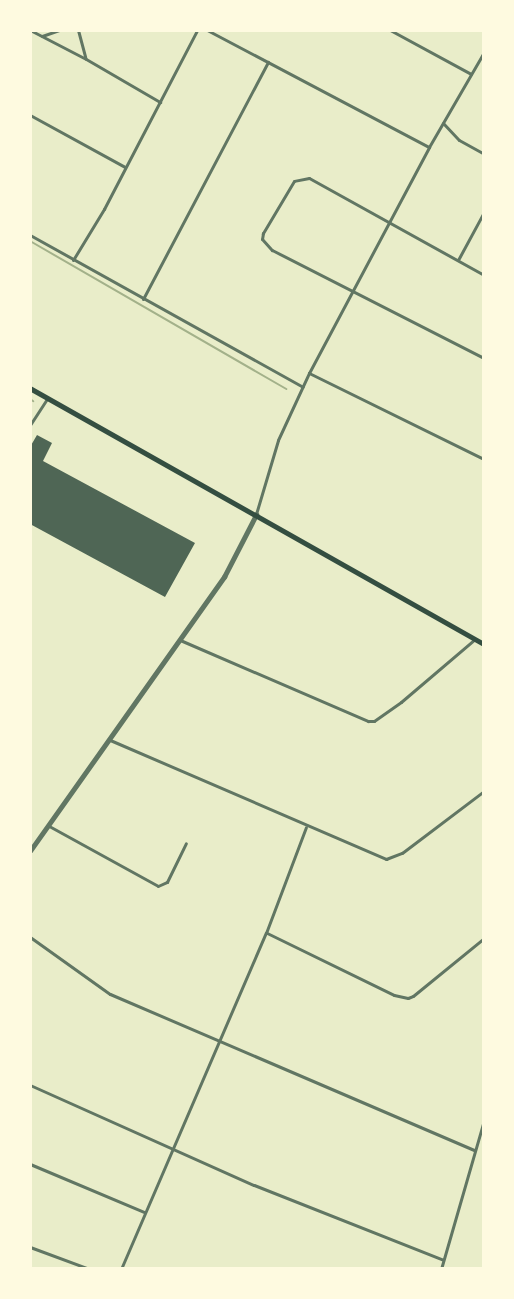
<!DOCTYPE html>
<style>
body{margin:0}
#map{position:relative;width:514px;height:1299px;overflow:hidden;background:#e9edc9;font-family:"PT Sans",sans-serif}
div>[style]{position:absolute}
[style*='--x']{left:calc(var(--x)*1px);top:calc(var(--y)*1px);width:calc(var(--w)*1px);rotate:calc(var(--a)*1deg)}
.stream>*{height:2px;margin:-1px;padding:0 1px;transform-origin:1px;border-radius:1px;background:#a3b18a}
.building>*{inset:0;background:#4f6655}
.minor>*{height:3px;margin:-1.5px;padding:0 1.5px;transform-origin:1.5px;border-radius:1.5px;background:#617663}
.tertiary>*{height:4.5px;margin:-2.25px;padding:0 2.25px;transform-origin:2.25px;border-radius:2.25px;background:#617663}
.secondary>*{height:4.5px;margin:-2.25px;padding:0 2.25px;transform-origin:2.25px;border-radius:2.25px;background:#344e41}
span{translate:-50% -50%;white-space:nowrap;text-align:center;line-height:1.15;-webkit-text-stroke:6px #fefae0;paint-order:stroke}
.frame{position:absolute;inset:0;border:32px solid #fefae0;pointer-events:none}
</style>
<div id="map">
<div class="stream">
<i style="--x:30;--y:241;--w:296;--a:30"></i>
<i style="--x:30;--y:399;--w:4;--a:34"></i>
</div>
<div class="building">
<i style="clip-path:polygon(37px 435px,52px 443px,43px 461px,195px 543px,165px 597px,30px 524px,30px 447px)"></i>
</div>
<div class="minor">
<i style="--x:30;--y:30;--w:63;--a:27.4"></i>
<i style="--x:86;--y:59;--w:86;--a:30.2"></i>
<i style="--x:78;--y:30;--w:28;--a:75"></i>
<i style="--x:207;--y:30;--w:251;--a:27.8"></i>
<i style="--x:390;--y:30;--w:92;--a:28.5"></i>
<i style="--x:42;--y:36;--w:18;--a:-19"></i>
<i style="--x:30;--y:115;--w:108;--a:28.7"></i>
<i style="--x:443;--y:123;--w:23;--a:47"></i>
<i style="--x:459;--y:140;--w:29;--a:29"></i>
<i style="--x:30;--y:235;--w:312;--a:29.1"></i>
<i style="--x:73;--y:260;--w:60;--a:-58.7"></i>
<i style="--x:104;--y:209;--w:202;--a:-62.5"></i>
<i style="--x:458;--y:260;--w:55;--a:-61.6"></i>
<i style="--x:484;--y:275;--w:200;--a:-151"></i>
<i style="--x:309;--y:178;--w:15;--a:169"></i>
<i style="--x:294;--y:181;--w:61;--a:120.8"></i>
<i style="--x:263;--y:233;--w:6;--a:99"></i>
<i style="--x:262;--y:239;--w:15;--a:48"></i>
<i style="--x:272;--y:250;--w:238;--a:27"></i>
<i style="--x:143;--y:299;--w:268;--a:-62.2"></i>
<i style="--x:309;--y:373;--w:195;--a:26.2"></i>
<i style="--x:30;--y:425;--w:31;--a:-57"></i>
<i style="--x:256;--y:514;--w:77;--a:-73.4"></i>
<i style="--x:278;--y:440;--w:74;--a:-65.2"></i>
<i style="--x:309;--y:373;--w:256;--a:-62"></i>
<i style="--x:429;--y:147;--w:110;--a:-59.9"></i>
<i style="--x:180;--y:640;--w:205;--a:23.3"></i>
<i style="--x:368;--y:721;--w:6;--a:0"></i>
<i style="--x:374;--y:721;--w:33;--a:-35"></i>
<i style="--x:401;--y:702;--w:97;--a:-40.4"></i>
<i style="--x:110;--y:740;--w:301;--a:23.3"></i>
<i style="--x:386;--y:859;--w:17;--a:-21"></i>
<i style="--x:402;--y:853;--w:103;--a:-37.1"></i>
<i style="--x:49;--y:826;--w:124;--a:28.8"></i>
<i style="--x:158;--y:886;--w:10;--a:-24"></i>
<i style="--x:167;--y:882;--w:43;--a:-64"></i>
<i style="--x:267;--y:933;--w:141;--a:26"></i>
<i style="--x:394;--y:995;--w:14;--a:12"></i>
<i style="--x:408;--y:998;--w:5;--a:-22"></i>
<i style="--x:413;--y:996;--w:92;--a:-39.2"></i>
<i style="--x:30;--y:937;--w:98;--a:35.5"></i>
<i style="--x:110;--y:994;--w:396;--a:23.2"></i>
<i style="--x:30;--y:1085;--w:245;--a:24.1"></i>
<i style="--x:254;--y:1185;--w:203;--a:21.6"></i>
<i style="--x:30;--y:1164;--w:124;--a:22.8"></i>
<i style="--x:30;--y:1247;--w:63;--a:20.4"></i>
<i style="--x:121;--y:1269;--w:366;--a:-66.7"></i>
<i style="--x:266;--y:933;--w:113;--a:-69.3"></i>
<i style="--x:441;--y:1269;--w:155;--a:-73.9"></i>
</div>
<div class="tertiary">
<i style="--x:30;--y:851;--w:336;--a:-54.7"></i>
<i style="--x:224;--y:577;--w:70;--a:-62.7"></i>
</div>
<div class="secondary">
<i style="--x:30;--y:388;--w:521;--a:29.42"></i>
</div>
<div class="frame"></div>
</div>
